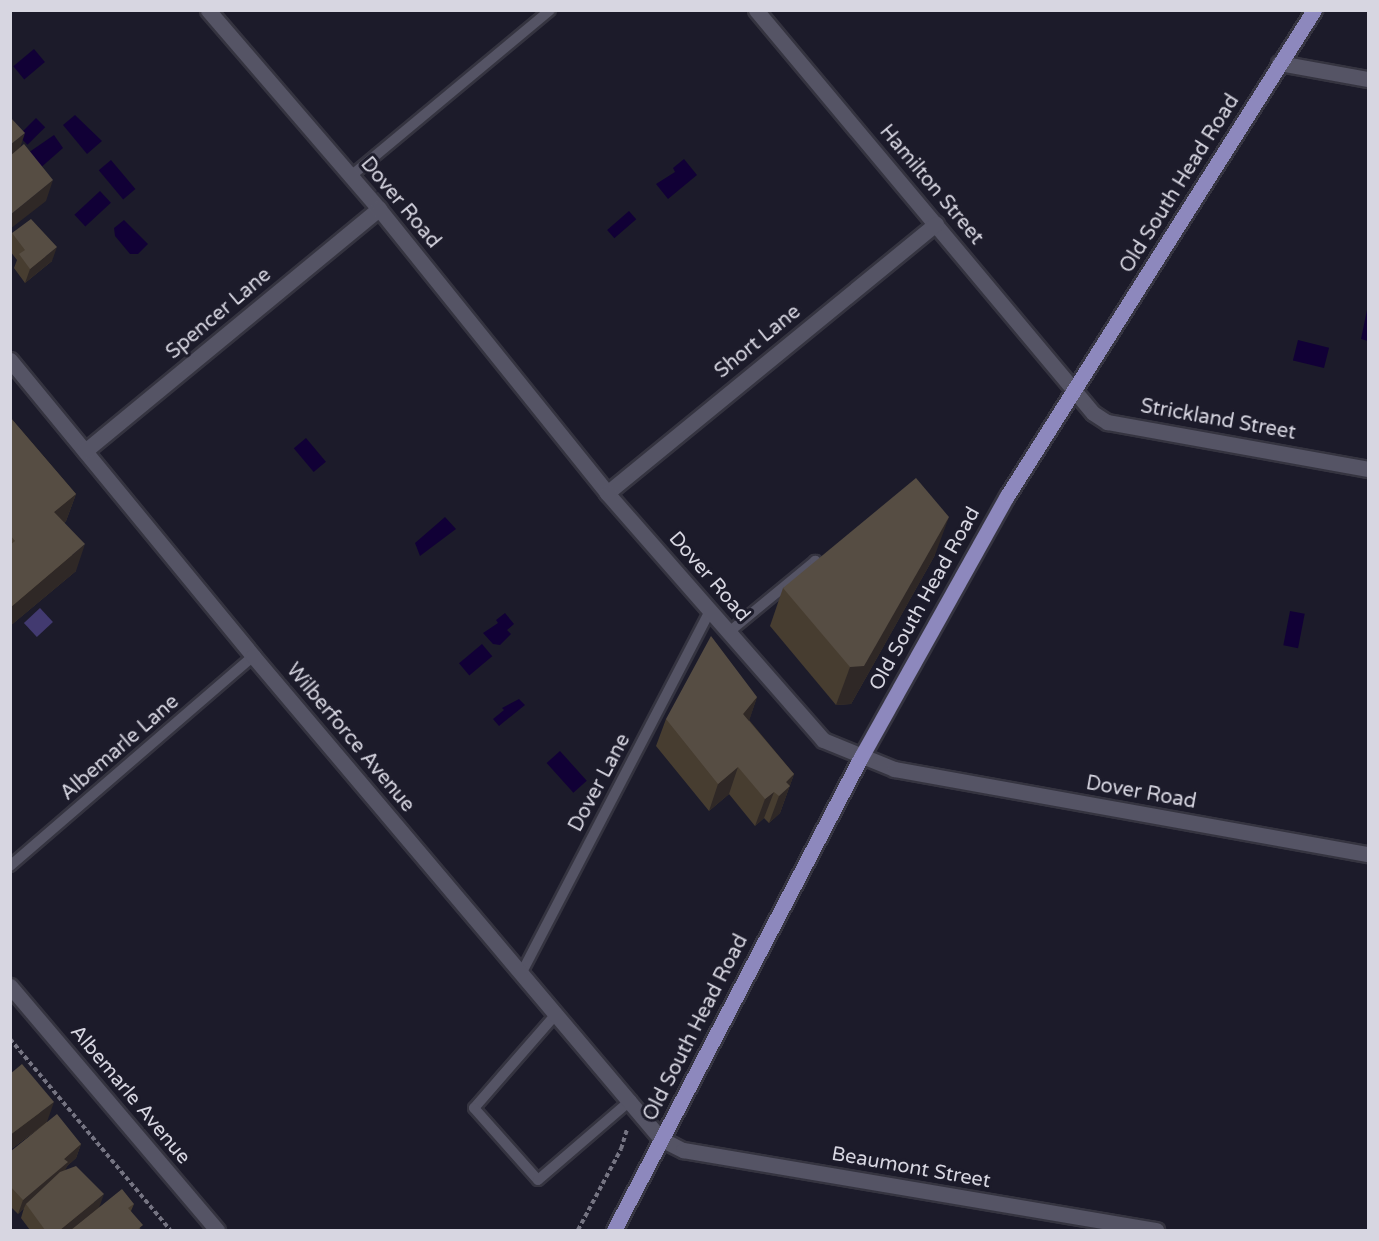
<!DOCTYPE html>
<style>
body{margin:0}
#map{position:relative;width:1379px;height:1241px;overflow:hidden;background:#1c1b2a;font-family:"Varela Round",sans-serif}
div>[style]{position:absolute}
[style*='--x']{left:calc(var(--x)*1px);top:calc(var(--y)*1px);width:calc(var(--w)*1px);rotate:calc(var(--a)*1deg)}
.green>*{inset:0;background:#423a70;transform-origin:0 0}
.water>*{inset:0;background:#110036;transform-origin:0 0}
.path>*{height:4px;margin-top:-2px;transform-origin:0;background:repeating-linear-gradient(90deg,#757482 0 4.5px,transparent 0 7.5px)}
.roads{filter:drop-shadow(2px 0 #353440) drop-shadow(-2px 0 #353440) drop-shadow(0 2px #353440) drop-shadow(0 -2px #353440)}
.lane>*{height:10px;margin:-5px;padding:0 5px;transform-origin:5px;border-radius:5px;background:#555465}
.street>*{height:15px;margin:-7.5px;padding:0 7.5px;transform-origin:7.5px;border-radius:7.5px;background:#555465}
.secondary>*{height:15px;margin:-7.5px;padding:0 7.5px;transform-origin:7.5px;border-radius:7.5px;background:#555465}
.primary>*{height:15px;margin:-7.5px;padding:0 7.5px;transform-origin:7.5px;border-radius:7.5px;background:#8d88bd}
.wall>*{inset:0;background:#473d30}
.shaded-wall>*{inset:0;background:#2f2826}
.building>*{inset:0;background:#564d43}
span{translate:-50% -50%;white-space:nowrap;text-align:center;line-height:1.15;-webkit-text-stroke:6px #1c1b2a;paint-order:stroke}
.street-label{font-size:20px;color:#d7d6e1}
.frame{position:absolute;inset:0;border:12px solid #d7d6e1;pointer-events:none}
</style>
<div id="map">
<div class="green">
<i style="left:40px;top:608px;width:19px;height:22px;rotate:47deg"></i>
</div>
<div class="water">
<i style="left:34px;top:49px;width:17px;height:27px;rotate:50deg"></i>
<i style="clip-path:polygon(75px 115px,102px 141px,87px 154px,63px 125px)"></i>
<i style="left:36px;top:118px;width:13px;height:25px;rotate:45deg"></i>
<i style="clip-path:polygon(54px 135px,63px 148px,38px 170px,25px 155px)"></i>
<i style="clip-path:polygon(684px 159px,697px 175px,668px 199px,656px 184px,675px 172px,673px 168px)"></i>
<i style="left:111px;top:160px;width:38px;height:16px;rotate:50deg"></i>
<i style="left:100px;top:191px;width:16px;height:35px;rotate:47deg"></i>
<i style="left:629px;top:211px;width:11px;height:29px;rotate:49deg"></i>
<i style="clip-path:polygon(124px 220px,148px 244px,138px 254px,130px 254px,115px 236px,114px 228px)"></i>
<i style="clip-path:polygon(1368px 305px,1368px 341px,1361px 339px)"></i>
<i style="left:1298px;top:340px;width:32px;height:21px;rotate:14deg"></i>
<i style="left:306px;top:438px;width:31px;height:16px;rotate:50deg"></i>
<i style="clip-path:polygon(445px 517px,456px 529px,420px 556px,415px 543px)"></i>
<i style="left:1290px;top:611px;width:15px;height:35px;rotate:11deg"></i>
<i style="clip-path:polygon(505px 613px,514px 624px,507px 630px,511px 634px,500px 645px,493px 644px,483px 633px,498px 623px,496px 620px)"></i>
<i style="left:482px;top:644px;width:16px;height:30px;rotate:50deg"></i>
<i style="clip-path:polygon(519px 699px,525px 705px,499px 726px,493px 719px,504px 710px,502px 708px)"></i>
<i style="left:560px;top:751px;width:40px;height:18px;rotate:48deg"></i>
</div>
<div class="path">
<i style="--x:10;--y:1039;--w:249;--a:50"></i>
<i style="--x:578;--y:1230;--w:92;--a:-62"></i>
<i style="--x:621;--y:1149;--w:21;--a:-73"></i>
</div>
<div class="roads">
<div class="lane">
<i style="--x:351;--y:176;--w:259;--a:-39.8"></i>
<i style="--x:729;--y:632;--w:112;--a:-39.5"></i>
<i style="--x:815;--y:561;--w:14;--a:51"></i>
<i style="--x:10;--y:866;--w:321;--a:-40.8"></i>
<i style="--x:522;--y:972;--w:407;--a:-62.5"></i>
<i style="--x:557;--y:1013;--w:126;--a:131.1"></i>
<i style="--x:474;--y:1108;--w:96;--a:48.4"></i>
<i style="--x:538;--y:1180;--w:123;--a:-40.7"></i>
</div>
<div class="street">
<i style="--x:756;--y:10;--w:525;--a:50.1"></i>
<i style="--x:1093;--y:413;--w:17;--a:33"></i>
<i style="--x:1107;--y:422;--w:265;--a:10.2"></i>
<i style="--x:1279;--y:63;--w:90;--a:10.2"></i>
<i style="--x:10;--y:360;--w:383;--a:50.6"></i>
<i style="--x:253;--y:656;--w:632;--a:49.81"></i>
<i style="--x:661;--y:1139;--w:25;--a:27"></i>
<i style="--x:683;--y:1150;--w:480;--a:9.6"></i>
<i style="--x:85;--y:451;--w:381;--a:-39.5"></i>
<i style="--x:607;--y:493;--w:425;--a:-39.3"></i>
<i style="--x:10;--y:986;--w:320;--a:49.7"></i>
</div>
<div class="secondary">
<i style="--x:208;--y:10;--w:262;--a:49.3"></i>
<i style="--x:379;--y:209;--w:364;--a:51.2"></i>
<i style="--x:607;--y:493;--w:328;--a:48.8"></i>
<i style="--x:823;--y:740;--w:77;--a:22.2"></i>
<i style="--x:894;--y:769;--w:482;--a:10.2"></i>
</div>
<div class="primary">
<i style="--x:614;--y:1230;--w:534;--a:-62.43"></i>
<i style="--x:861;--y:757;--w:299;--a:-60.8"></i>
<i style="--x:1007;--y:496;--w:575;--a:-57.72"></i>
</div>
</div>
<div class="wall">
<i style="clip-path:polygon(12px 233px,52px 261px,25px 283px,14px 268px,17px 260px,10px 251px,10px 238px)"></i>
<i style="clip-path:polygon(10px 417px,76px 494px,66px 521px,64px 523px,76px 571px,10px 626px)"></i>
<i style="clip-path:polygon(935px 555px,851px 704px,836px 705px,770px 626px,783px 588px)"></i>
<i style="clip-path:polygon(757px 697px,749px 720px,794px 774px,780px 813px,769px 823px,764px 818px,755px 826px,729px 794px,709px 811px,656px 746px,666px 719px)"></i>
<i style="clip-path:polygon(10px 1070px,47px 1122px,81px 1144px,76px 1158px,67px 1166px,65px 1170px,99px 1208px,134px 1204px,131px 1211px,141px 1230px,30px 1230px,21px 1218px,24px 1208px,18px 1214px,10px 1206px,10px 1152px,45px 1124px,10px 1150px)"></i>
</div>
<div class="shaded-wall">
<i style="clip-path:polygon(25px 133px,18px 154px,10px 160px,10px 145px)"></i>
<i style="clip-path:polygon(53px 180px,46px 201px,10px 229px,10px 215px)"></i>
<i style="clip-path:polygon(57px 247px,52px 261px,25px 283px,30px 269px)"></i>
<i style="clip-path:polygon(76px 494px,66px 521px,44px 539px,54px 512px)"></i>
<i style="clip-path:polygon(949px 517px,935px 555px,851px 704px,836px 705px,850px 667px)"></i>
<i style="clip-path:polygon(85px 544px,76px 571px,10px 626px,11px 607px)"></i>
<i style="clip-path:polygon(757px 697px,748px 724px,743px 714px)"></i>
<i style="clip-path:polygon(738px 767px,729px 794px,709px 811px,718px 784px)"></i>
<i style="clip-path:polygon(794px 774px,780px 813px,769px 823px,779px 796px,786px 782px)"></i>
<i style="clip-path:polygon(774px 792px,764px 818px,755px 826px,765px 799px)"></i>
<i style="clip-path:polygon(54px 1102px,47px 1122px,10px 1150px,10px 1135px)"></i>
<i style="clip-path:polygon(81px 1144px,76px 1158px,67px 1166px,63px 1176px,26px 1204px,24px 1208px,18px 1214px,23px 1200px,64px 1159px)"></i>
<i style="clip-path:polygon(104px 1194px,99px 1208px,72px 1230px,60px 1230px)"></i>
</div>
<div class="building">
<i style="clip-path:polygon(10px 117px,25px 133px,10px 145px)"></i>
<i style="clip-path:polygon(24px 144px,53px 180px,10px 215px,10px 156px)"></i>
<i style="clip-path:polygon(31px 219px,57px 247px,30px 269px,19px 254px,25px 250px,12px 233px)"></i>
<i style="clip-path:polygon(10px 417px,76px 494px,54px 512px,85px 544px,11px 607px,10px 545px,15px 541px,10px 535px)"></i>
<i style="clip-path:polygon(916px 478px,949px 517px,864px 666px,850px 667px,783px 588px)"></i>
<i style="clip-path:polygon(711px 636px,757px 697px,743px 714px,794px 774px,786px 782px,790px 786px,779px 796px,774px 792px,765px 799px,738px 767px,718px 784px,666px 719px)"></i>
<i style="clip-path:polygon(22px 1064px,54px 1102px,10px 1135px,10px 1074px)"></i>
<i style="clip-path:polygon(57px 1114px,81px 1144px,64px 1159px,68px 1162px,23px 1200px,10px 1186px,10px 1152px)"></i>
<i style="clip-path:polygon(76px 1166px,104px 1194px,60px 1230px,45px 1230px,26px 1204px,60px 1172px)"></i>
<i style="clip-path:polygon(122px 1189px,134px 1204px,128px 1208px,143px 1225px,137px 1230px,71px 1230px)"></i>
</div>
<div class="street-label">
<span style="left:1180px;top:184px;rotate:-58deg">Old South Head Road</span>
<span style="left:931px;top:185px;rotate:50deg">Hamilton Street</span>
<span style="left:400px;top:203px;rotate:50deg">Dover Road</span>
<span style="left:219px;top:314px;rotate:-40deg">Spencer Lane</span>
<span style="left:758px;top:342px;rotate:-39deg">Short Lane</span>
<span style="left:1218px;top:420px;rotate:10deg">Strickland Street</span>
<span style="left:709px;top:577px;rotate:49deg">Dover Road</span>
<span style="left:925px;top:599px;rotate:-61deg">Old South Head Road</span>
<span style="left:350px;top:738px;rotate:50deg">Wilberforce Avenue</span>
<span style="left:120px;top:748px;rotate:-41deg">Albemarle Lane</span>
<span style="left:600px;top:783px;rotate:-62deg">Dover Lane</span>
<span style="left:1141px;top:793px;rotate:10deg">Dover Road</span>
<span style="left:696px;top:1028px;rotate:-63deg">Old South Head Road</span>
<span style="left:130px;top:1095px;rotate:50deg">Albemarle Avenue</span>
<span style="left:911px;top:1168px;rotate:10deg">Beaumont Street</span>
</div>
<div class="frame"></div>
</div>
